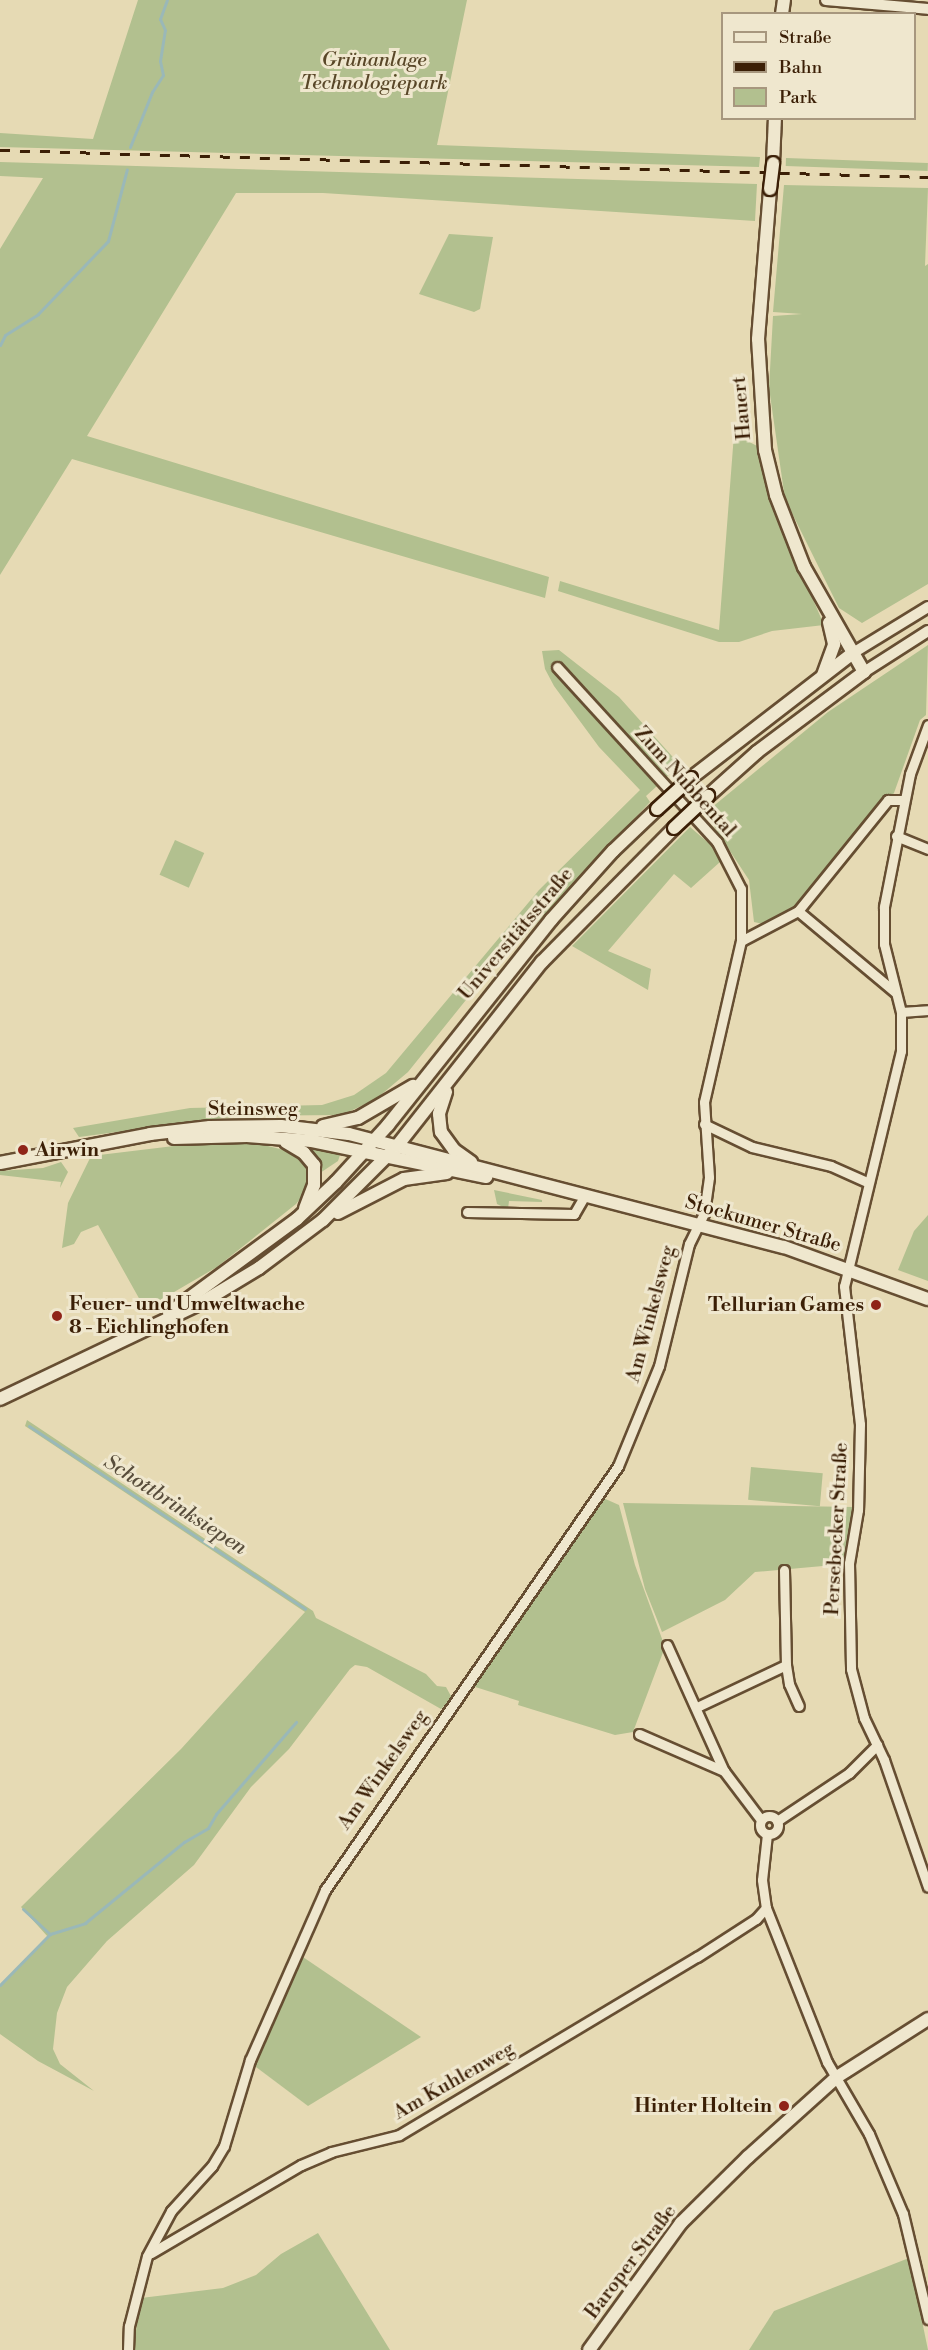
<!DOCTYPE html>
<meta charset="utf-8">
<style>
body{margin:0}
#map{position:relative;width:928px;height:2350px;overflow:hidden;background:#e6dab4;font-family:"Libre Bodoni",serif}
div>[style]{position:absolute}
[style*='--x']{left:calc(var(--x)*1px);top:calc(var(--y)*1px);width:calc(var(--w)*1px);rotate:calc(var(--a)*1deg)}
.green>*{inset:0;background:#b2c08f;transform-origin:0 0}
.stream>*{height:3px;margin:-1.5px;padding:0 1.5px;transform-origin:1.5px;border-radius:1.5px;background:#9ab8b8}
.roads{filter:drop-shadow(2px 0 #664e32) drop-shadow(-2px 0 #664e32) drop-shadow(0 2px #664e32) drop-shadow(0 -2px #664e32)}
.minor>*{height:9px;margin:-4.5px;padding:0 4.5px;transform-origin:4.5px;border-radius:4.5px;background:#efe7ce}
.minor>.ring{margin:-4.5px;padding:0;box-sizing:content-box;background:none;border:9px solid #efe7ce;border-radius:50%}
.tertiary>*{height:10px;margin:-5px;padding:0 5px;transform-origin:5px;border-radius:5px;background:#efe7ce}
.secondary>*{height:12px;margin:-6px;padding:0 6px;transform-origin:6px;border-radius:6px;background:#efe7ce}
.rail>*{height:3px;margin-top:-1.5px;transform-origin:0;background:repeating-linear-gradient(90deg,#3b1f06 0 10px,transparent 0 20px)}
.bridges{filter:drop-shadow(2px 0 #3b1f06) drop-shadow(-2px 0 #3b1f06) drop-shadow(0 2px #3b1f06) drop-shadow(0 -2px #3b1f06)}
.secondary-bridge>*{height:12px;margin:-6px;padding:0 6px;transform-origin:6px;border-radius:6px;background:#efe7ce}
.dots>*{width:16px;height:16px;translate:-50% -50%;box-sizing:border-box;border:3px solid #efe7ce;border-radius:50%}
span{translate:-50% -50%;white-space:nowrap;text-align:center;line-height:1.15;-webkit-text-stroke:6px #efe7ce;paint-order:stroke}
.park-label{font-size:20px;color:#594728;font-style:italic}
.street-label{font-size:20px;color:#3b1f06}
.poi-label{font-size:20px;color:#3b1f06;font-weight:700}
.left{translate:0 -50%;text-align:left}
.right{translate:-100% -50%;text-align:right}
.water-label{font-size:21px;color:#584d3b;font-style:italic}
.legend{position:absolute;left:721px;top:12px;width:195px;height:108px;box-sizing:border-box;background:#efe7ce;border:2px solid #a7977e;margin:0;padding:8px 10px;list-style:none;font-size:18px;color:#3b1f06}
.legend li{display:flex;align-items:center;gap:12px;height:30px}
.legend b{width:30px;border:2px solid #a7977e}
</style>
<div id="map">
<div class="green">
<i style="clip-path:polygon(138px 0,467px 0,437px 145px,760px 157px,759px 167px,0 147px,0 133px,93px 139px)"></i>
<i style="left:786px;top:158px;width:142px;height:8px;rotate:2deg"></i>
<i style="clip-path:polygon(0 162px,683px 182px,757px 184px,755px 221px,323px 193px,236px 193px,87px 436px,549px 577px,545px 598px,72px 459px,0 575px,0 249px,43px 178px,0 176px)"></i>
<i style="clip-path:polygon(784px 185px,928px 188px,925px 266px,928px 264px,928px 584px,862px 623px,839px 608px,785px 499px,769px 388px,773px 316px,802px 314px,773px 312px)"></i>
<i style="clip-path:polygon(449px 234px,493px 237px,480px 309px,474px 312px,419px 294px)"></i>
<i style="clip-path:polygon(734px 434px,759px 447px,772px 504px,824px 625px,772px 631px,739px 642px,719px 642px,558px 591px,560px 581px,719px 630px)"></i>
<i style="clip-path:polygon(928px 645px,926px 715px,920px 720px,894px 793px,793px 911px,763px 924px,754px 922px,749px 880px,705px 813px,828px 712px)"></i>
<i style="clip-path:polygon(559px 650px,619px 697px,680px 765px,646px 796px,650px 802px,474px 990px,408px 1072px,376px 1099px,342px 1115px,239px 1116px,79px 1137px,73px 1128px,190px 1108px,322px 1105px,354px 1095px,386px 1073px,539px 890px,640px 790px,599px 747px,554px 686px,545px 669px,542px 651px)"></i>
<i style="clip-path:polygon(690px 827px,711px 845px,720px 862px,691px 888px,674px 874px,608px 951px,651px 969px,648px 990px,572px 946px)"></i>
<i style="left:175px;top:840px;width:32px;height:38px;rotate:24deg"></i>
<i style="clip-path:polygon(207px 1142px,264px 1145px,292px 1152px,307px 1168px,308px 1189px,296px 1204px,217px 1267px,145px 1309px,98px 1225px,81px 1232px,74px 1244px,62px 1248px,68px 1203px,91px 1156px)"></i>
<i style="clip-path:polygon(306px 1147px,341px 1152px,338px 1161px,320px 1173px)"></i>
<i style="clip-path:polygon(61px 1162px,68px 1172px,60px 1188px,61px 1182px,0 1175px,0 1171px,43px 1168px)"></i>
<i style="clip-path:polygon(494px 1190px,542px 1200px,542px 1202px,509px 1201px,508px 1209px,505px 1208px,497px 1204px)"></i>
<i style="clip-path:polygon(928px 1215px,928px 1281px,898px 1270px,914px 1231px)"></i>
<i style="clip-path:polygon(27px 1420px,313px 1611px,316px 1618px,426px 1674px,437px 1686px,446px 1687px,452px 1698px,441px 1709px,367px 1667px,355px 1665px,350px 1669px,289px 1749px,251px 1787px,194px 1865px,107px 1941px,67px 1987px,57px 2013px,53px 2049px,60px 2064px,94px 2091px,38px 2061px,0 2034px,0 1987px,48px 1937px,21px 1907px,181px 1749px,305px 1612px,25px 1426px)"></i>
<i style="left:751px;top:1467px;width:72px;height:33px;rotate:5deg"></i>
<i style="clip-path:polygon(601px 1497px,619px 1505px,635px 1565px,665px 1647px,633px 1732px,615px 1735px,518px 1705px,519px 1701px,469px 1685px)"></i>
<i style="clip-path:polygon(623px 1503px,854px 1507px,845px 1564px,755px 1572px,725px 1600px,662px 1632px,645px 1589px)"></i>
<i style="clip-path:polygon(297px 1953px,421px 2037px,308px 2106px,252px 2064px)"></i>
<i style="clip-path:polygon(318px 2233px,390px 2350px,133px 2350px,141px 2298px,223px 2288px,256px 2275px,281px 2254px)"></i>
<i style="clip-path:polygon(909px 2258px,928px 2350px,749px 2350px,774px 2311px)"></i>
</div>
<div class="stream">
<i style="--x:130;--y:147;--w:59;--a:-68.2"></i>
<i style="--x:152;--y:92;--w:20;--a:-57"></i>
<i style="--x:163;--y:75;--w:14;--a:-102"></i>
<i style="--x:160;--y:61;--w:31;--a:-81"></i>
<i style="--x:165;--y:30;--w:12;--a:-114"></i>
<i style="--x:160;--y:19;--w:20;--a:-70"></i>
<i style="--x:0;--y:345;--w:11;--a:-63"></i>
<i style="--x:5;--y:335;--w:39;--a:-32"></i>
<i style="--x:38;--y:314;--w:101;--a:-46.2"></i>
<i style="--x:108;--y:241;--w:74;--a:-75.2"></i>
<i style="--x:29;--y:1426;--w:331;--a:33.5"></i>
<i style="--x:23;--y:1909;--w:37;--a:43"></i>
<i style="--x:0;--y:1985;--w:71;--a:-45.6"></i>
<i style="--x:50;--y:1934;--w:37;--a:-17"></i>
<i style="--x:85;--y:1923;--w:128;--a:-39.3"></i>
<i style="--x:184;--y:1842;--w:28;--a:-30"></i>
<i style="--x:208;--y:1828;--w:16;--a:-60"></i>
<i style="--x:216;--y:1814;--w:122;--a:-49"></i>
</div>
<div class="roads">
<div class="minor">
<i style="--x:928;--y:725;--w:52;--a:110.2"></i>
<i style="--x:910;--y:774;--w:136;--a:101.1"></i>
<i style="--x:884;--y:907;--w:37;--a:90"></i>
<i style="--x:884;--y:944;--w:70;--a:76"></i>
<i style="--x:901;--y:1012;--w:39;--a:90"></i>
<i style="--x:901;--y:1051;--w:242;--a:103.6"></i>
<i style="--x:844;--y:1286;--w:139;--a:83.4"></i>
<i style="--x:860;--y:1424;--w:86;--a:91.3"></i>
<i style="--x:858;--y:1510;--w:54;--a:99.6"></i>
<i style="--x:849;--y:1563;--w:106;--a:88.9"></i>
<i style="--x:851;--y:1669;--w:51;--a:75.1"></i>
<i style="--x:864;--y:1718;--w:47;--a:64.5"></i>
<i style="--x:884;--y:1760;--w:134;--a:70.9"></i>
<i style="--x:896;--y:836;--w:35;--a:22"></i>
<i style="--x:798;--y:911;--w:126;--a:39.9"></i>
<i style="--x:741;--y:941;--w:64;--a:-27.8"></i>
<i style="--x:798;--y:911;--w:143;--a:-51"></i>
<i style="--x:888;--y:800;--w:16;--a:0"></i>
<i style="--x:901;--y:1012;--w:27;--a:-4"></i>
<i style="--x:704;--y:1124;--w:53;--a:25.6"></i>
<i style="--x:752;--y:1147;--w:81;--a:13.5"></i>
<i style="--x:831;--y:1166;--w:39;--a:24"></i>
<i style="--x:467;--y:1212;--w:107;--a:1.1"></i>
<i style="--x:574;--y:1214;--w:20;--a:-60"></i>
<i style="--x:784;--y:1570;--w:95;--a:88.8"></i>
<i style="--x:786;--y:1665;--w:19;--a:81"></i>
<i style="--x:789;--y:1684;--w:24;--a:66"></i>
<i style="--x:667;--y:1645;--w:138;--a:65.7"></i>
<i style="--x:724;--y:1771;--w:61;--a:52.9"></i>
<i style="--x:697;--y:1707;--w:98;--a:-25.3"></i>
<i style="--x:639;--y:1734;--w:93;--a:23.5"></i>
<i class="ring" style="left:760px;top:1816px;width:9px;height:9px"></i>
<i style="--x:777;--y:1821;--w:87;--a:-33.7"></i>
<i style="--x:849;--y:1773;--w:40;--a:-45"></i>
<i style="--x:767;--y:1834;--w:46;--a:96.2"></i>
<i style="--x:762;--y:1880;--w:28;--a:82"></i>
<i style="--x:766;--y:1908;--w:166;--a:68.4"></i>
<i style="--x:827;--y:2062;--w:83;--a:59.7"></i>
<i style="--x:869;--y:2134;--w:87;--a:67"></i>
<i style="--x:903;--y:2214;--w:108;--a:76.6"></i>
<i style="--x:151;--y:2253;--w:174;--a:-30.4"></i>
<i style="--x:301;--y:2165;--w:33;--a:-23"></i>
<i style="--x:331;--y:2152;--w:70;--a:-14"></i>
<i style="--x:399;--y:2135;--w:347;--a:-30.9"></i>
<i style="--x:697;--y:1957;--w:70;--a:-32.8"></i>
<i style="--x:756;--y:1919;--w:15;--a:-48"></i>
<i style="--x:128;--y:2350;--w:24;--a:-88"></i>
<i style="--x:129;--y:2326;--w:72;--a:-75.6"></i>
<i style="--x:147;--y:2256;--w:51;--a:-61.9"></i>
<i style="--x:171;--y:2211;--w:61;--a:-47.7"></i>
<i style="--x:212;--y:2166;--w:23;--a:-59"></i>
<i style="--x:224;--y:2146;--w:90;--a:-73.2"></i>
<i style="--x:250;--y:2060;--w:186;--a:-66.2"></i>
<i style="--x:325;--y:1890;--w:515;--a:-55.35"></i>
<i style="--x:618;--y:1466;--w:108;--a:-67.7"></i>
<i style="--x:659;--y:1366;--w:126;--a:-76.2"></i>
<i style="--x:689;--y:1244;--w:34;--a:-64"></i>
<i style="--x:704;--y:1213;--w:36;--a:-82"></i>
<i style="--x:709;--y:1177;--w:75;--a:-93.8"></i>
<i style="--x:704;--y:1102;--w:165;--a:-77.1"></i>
<i style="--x:741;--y:941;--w:52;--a:-90"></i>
<i style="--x:741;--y:889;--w:53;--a:-117.1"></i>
<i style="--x:717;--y:842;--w:237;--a:-132.4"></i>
</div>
<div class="tertiary">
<i style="--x:826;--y:0;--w:102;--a:5"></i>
<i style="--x:853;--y:653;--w:88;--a:-31.5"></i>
<i style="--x:864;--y:672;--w:76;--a:-32.6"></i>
</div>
<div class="secondary">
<i style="--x:782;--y:14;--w:14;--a:-82"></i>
<i style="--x:773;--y:163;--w:45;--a:-87.5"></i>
<i style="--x:823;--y:675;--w:33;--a:-70"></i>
<i style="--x:834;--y:644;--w:22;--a:-103"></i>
<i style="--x:691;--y:778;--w:205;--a:-37.7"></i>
<i style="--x:708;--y:796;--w:66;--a:-41.9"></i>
<i style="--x:757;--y:752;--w:134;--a:-36.8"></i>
<i style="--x:864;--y:672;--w:121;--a:-119.7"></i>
<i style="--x:804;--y:567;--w:77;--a:-111.3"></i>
<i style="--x:776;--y:495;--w:46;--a:-103.7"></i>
<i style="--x:765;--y:450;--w:111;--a:-93.6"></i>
<i style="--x:758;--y:339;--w:150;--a:-85.4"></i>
<i style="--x:446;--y:1092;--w:23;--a:108"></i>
<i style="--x:439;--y:1114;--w:18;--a:84"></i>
<i style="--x:441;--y:1132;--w:22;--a:54"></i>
<i style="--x:454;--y:1150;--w:21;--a:35"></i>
<i style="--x:323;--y:1126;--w:36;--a:-13"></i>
<i style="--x:358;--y:1118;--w:64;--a:-30.2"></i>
<i style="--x:174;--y:1138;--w:73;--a:-1.6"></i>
<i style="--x:247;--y:1136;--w:65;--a:4.4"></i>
<i style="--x:312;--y:1141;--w:178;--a:11.7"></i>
<i style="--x:286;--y:1142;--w:21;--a:31"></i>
<i style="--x:304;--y:1153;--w:16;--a:50"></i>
<i style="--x:314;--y:1165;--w:20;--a:90"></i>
<i style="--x:314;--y:1185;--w:25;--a:111"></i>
<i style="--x:0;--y:1163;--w:153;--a:-10.9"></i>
<i style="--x:150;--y:1134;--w:60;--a:-6.7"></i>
<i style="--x:210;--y:1127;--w:71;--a:-0.8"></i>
<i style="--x:281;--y:1126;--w:68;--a:6.7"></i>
<i style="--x:349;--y:1134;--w:449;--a:14.6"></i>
<i style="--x:784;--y:1247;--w:153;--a:19.9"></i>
<i style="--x:338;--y:1213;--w:74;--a:-27.3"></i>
<i style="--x:404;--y:1179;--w:43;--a:-7.9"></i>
<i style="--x:169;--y:1313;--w:159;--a:-36.3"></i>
<i style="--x:297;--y:1219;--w:54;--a:-43.5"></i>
<i style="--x:336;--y:1182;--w:77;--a:-47.6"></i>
<i style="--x:388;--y:1125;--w:262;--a:-51.5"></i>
<i style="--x:551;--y:920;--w:93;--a:-48.1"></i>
<i style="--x:613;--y:851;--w:61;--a:-43.7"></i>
<i style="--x:0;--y:1399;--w:223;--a:-25.5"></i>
<i style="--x:201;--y:1303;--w:68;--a:-31.1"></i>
<i style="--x:259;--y:1268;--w:80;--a:-36.9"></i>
<i style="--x:323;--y:1220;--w:105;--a:-45"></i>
<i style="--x:397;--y:1146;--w:234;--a:-51.8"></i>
<i style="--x:542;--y:962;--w:188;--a:-45.4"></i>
<i style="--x:589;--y:2350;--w:157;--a:-54.1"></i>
<i style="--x:681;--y:2223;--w:94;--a:-44.6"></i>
<i style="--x:748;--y:2157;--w:120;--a:-42"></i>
<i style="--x:837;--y:2077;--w:108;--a:-32.5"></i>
</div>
</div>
<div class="rail">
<i style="--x:0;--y:150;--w:928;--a:1.67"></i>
</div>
<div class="bridges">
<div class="secondary-bridge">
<i style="--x:770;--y:189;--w:26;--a:-83"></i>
<i style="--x:657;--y:809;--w:46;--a:-42.4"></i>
<i style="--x:674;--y:828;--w:47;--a:-43.3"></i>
</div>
</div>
<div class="dots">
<i style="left:23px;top:1150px;background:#8f2418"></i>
<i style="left:876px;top:1305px;background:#8f2418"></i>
<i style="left:57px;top:1316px;background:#8f2418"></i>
<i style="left:784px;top:2106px;background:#8f2418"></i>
</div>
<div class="park-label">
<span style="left:374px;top:72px">Grünanlage<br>Technologiepark</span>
</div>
<div class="street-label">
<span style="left:742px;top:408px;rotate:-95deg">Hauert</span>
<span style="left:685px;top:782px;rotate:48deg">Zum Nubbental</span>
<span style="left:516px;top:934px;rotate:-50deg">Universitätsstraße</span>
<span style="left:253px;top:1109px">Steinsweg</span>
<span style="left:763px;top:1224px;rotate:16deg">Stockumer Straße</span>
<span style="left:651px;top:1314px;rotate:-75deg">Am Winkelsweg</span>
<span style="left:837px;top:1529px;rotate:-87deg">Persebecker Straße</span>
<span style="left:383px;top:1770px;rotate:-55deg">Am Winkelsweg</span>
<span style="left:454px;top:2081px;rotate:-30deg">Am Kuhlenweg</span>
<span style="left:631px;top:2262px;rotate:-53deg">Baroper Straße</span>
</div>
<div class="poi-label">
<span class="left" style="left:35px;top:1150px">Airwin</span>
<span class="left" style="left:69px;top:1316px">Feuer- und Umweltwache<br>8 - Eichlinghofen</span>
<span class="right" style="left:864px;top:1305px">Tellurian Games</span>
<span class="right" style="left:772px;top:2106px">Hinter Holtein</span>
</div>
<div class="water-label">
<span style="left:175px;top:1505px;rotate:33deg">Schottbrinksiepen</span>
</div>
<ul class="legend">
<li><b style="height:8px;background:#efe7ce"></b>Straße</li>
<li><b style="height:8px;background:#3b1f06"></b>Bahn</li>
<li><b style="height:16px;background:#b2c08f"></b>Park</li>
</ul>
</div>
